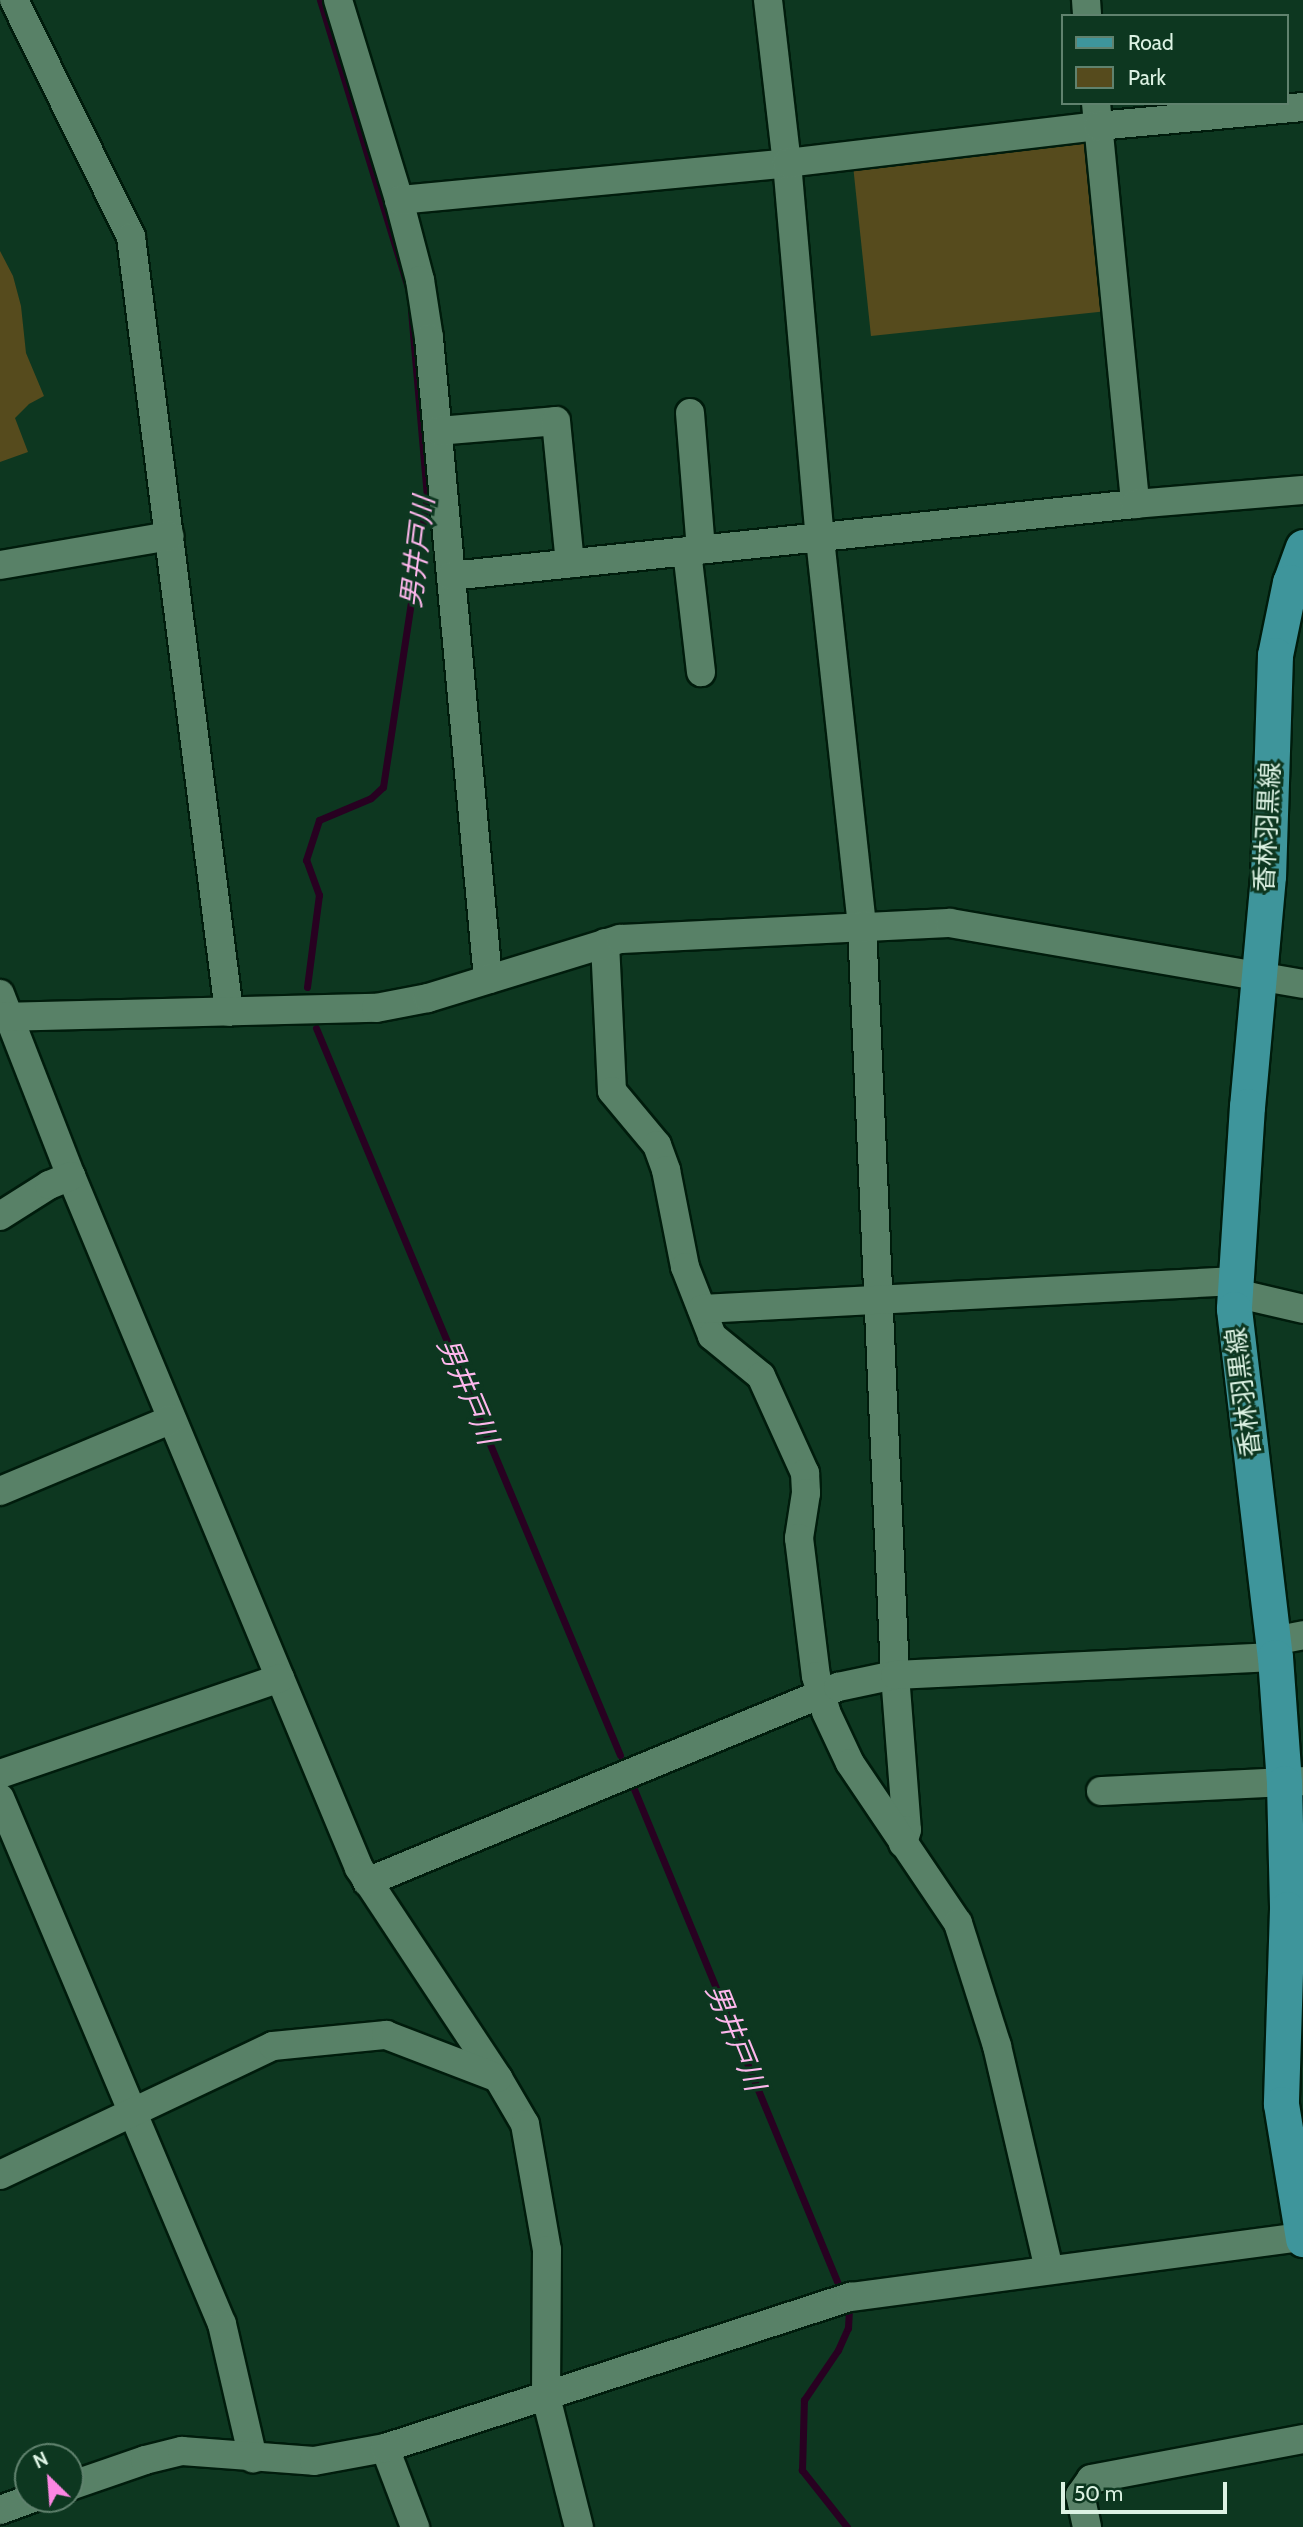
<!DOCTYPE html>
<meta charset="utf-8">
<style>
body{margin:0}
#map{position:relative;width:1303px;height:2527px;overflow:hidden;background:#0d3720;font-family:Cabin,"Noto Sans JP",sans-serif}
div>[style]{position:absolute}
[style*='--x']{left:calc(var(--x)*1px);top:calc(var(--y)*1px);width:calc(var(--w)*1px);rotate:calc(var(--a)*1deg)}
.green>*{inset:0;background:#564b1d;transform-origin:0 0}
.stream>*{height:7px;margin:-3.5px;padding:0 3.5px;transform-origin:3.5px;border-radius:3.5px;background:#280121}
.roads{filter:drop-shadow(2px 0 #001c0c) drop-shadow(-2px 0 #001c0c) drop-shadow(0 2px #001c0c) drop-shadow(0 -2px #001c0c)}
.minor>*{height:28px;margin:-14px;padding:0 14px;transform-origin:14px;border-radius:14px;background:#588167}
.major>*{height:35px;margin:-17.5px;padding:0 17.5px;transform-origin:17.5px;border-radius:17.5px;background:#3e959b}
span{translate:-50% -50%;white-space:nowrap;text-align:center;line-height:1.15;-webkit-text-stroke:6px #0d3720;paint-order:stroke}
.street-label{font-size:26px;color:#dcf2e3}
.water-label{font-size:28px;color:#fdb7ec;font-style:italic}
.legend{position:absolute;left:1061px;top:14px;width:228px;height:91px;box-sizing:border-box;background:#0d3720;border:2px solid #60826e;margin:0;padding:9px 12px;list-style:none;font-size:21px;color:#dcf2e3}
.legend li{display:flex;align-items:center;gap:14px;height:35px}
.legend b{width:35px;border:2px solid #60826e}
.north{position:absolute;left:14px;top:2443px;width:70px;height:70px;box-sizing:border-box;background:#0d3720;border:2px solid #60826e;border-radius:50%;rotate:335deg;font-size:19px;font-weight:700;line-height:28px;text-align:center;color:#dcf2e3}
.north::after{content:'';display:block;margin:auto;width:24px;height:32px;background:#fd86e3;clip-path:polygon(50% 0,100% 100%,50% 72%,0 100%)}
.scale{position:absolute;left:1061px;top:2482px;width:166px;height:32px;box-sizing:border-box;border:4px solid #dcf2e3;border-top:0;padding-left:9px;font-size:21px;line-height:24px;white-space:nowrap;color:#dcf2e3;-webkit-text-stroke:5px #0d3720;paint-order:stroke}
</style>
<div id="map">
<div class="green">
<i style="left:1090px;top:143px;width:169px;height:238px;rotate:84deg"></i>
<i style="clip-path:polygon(0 251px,13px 276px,21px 306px,26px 353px,44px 396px,29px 404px,15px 418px,28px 452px,0 462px)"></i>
</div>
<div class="stream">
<i style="--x:320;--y:0;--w:307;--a:73"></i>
<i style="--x:307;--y:987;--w:93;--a:-82.6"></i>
<i style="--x:319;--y:895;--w:37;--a:-110"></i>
<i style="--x:306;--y:860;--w:42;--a:-72"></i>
<i style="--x:319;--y:820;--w:56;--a:-22.9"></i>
<i style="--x:371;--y:798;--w:16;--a:-43"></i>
<i style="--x:383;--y:787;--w:293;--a:-81.4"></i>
<i style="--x:427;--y:497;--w:189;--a:-94.9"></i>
<i style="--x:316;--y:1028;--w:788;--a:67.31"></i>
<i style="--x:634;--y:1789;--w:538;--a:67.59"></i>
<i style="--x:847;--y:2527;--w:73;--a:-128.3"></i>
<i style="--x:802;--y:2470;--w:70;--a:-88.4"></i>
<i style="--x:804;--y:2400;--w:60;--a:-55.8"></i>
<i style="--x:838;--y:2350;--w:24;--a:-66"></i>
<i style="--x:848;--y:2328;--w:17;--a:-87"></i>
</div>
<div class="roads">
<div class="minor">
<i style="--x:14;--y:0;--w:264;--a:63.7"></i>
<i style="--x:131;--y:237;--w:781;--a:82.79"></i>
<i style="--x:338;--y:0;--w:209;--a:73"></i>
<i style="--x:399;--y:200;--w:83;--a:75.3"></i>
<i style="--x:420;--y:280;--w:59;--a:81.2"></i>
<i style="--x:429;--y:338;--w:644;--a:84.74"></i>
<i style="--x:768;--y:0;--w:164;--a:83.4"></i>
<i style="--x:787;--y:163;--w:377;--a:85"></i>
<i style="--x:820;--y:539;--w:388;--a:83.8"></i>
<i style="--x:862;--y:925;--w:751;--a:87.48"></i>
<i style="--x:895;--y:1675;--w:155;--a:85.6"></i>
<i style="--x:907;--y:1830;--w:14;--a:107"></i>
<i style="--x:1086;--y:0;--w:16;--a:86"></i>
<i style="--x:1096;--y:103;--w:403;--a:84.4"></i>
<i style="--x:399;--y:200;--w:390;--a:-5.4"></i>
<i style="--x:787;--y:163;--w:313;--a:-6.8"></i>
<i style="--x:1098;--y:126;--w:206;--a:-5.3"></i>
<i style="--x:690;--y:413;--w:137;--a:85.4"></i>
<i style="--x:438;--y:431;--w:118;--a:-4.8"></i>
<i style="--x:556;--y:421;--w:143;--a:84.4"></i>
<i style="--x:687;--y:551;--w:122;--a:83.4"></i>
<i style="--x:0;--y:565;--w:172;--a:-9.7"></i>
<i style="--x:451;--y:576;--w:688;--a:-6.01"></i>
<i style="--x:1135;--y:504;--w:169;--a:-4.8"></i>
<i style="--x:605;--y:943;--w:148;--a:87.3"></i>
<i style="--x:612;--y:1091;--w:70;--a:50.2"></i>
<i style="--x:657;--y:1145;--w:27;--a:70"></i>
<i style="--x:666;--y:1170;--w:99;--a:78.9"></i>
<i style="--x:685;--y:1267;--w:74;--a:68.6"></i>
<i style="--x:712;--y:1336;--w:63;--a:39.2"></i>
<i style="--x:761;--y:1376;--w:107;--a:65.6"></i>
<i style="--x:805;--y:1473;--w:20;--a:87"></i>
<i style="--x:806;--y:1493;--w:46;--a:98.8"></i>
<i style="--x:799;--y:1538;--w:139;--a:83"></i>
<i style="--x:816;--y:1676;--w:37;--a:74"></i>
<i style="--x:826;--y:1712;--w:56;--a:64.8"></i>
<i style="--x:850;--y:1763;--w:193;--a:56"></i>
<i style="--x:958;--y:1923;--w:129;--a:72.4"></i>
<i style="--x:997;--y:2046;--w:229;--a:76.9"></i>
<i style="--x:0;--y:994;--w:195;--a:68.7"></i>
<i style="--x:71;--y:1176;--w:750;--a:67.4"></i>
<i style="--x:359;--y:1868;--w:252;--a:56.5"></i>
<i style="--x:498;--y:2078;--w:53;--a:59.6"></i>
<i style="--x:525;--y:2124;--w:128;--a:80.1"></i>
<i style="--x:547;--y:2250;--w:147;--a:90.4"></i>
<i style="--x:546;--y:2397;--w:134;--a:75.8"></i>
<i style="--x:0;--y:1017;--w:376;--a:-1.4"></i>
<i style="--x:376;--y:1008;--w:53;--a:-10.9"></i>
<i style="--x:428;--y:998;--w:201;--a:-17.1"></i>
<i style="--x:620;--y:939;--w:330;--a:-2.8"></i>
<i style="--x:950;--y:923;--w:358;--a:9.8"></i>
<i style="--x:0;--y:1216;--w:58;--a:-32.3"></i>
<i style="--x:49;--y:1185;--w:24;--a:-22"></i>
<i style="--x:1235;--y:1293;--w:70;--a:13.2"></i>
<i style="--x:702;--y:1309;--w:535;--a:-3"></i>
<i style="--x:0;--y:1491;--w:186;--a:-22.7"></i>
<i style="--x:1273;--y:1641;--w:31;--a:-11"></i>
<i style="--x:0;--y:1774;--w:296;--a:-18.9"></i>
<i style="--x:1101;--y:1791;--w:202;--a:-2.8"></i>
<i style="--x:0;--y:1798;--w:571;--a:67.12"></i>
<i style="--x:222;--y:2324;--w:138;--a:77"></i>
<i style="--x:367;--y:1882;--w:510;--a:-22.49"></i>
<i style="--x:838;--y:1687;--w:58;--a:-11.9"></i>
<i style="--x:895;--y:1675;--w:380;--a:-2.7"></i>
<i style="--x:0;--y:2175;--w:302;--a:-25.3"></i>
<i style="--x:273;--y:2046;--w:114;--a:-5.6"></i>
<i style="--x:386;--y:2035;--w:120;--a:21"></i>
<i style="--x:385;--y:2448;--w:85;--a:69.2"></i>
<i style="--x:70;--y:2486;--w:79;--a:-19.1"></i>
<i style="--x:145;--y:2460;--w:38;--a:-14"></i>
<i style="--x:182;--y:2451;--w:132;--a:4.3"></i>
<i style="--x:314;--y:2461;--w:72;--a:-10.4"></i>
<i style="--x:385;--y:2448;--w:490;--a:-18"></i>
<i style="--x:851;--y:2297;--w:456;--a:-7.6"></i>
<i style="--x:0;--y:2510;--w:33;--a:-20"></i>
<i style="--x:1087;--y:2527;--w:33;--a:-102"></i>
<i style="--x:1080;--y:2495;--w:19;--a:-55"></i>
<i style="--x:1091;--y:2479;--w:216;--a:-10.7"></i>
</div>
<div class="major">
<i style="--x:1303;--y:547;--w:37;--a:110"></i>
<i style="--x:1290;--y:582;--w:75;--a:101.6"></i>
<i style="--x:1275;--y:655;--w:221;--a:91.8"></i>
<i style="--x:1268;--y:876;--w:231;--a:95.2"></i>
<i style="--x:1247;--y:1106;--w:203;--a:93.7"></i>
<i style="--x:1234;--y:1309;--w:350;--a:83.3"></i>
<i style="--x:1275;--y:1657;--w:126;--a:85.9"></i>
<i style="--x:1284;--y:1783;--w:126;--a:88.6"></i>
<i style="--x:1287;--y:1909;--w:195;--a:91.8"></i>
<i style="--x:1281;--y:2104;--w:137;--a:80.7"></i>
</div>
</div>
<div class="street-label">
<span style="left:1268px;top:827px;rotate:-87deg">香林羽黒線</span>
<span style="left:1244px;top:1392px;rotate:-97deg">香林羽黒線</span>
</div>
<div class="water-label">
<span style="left:417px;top:552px;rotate:-83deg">男井戸川</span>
<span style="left:468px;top:1391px;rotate:67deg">男井戸川</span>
<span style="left:736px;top:2037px;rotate:68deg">男井戸川</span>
</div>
<ul class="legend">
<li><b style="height:9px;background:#3e959b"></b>Road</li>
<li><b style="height:19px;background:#564b1d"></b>Park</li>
</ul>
<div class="north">N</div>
<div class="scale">50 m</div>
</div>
